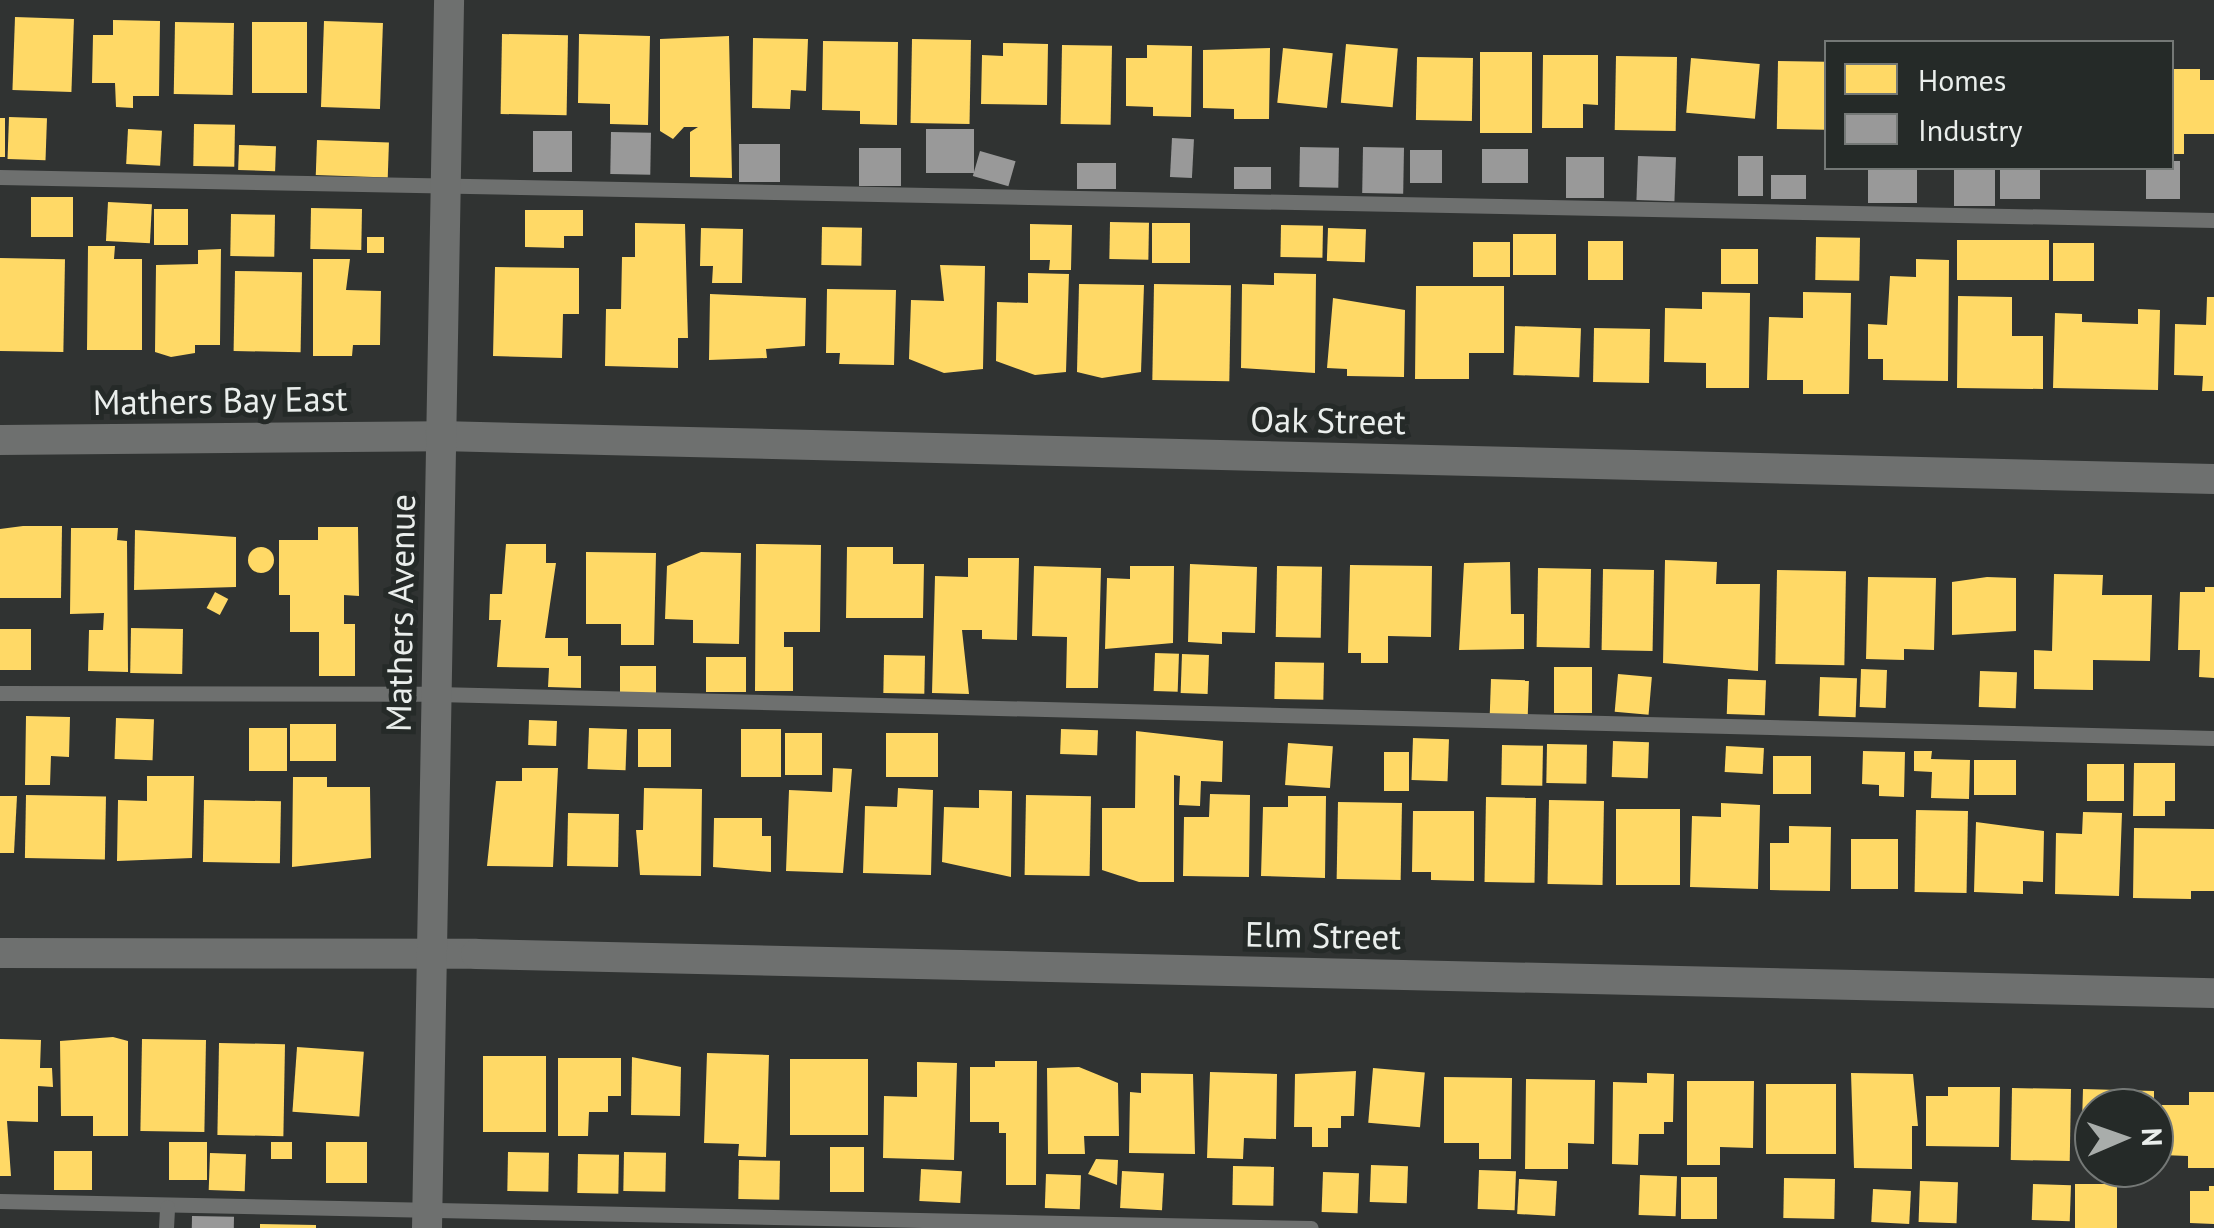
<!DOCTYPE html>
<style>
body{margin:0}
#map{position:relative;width:2214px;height:1228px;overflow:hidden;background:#303332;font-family:"PT Sans",sans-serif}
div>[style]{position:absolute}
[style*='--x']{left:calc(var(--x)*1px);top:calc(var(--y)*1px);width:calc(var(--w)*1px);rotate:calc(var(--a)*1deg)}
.homes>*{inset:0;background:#ffd966;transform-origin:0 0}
.round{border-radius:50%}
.industry>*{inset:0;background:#999;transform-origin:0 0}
.service>*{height:15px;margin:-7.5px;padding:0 7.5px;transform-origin:7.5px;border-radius:7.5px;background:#6e706f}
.minor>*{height:30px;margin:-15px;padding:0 15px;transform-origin:15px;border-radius:15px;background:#6e706f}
span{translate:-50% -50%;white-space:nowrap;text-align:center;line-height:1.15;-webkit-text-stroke:10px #252a28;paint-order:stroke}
.street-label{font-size:35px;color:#eaeeec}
.legend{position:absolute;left:1824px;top:40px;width:350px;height:130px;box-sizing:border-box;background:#252a28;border:2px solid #747876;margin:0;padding:12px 18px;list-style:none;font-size:30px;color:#eaeeec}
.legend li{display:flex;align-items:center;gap:20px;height:50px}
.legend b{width:50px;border:2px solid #747876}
.north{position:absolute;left:2074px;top:1088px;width:100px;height:100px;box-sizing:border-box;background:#252a28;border:2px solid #747876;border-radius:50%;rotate:88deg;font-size:28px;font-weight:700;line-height:40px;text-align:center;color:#eaeeec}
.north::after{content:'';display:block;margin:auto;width:35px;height:45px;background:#a9adab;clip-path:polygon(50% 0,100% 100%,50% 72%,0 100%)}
</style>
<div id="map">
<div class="homes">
<i style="left:15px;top:17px;width:59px;height:73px;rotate:2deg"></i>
<i style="clip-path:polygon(113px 20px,160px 21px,159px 96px,133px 96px,133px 108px,116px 107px,115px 83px,92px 83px,93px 35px,113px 35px)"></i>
<i style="left:324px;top:21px;width:59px;height:86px;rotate:2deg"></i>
<i style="left:175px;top:22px;width:59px;height:72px;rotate:1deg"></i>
<i style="left:252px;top:22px;width:55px;height:71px"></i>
<i style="left:502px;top:34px;width:66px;height:80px;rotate:1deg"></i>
<i style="clip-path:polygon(579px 34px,650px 36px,648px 125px,610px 124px,610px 104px,578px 103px)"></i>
<i style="clip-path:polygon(729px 36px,732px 178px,690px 177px,690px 132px,698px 127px,684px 127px,673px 139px,660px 131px,660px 39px)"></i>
<i style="clip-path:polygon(753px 38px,808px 39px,806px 91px,791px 90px,790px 109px,752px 108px)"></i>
<i style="left:912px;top:39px;width:59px;height:84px;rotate:1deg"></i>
<i style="clip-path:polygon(823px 41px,898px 42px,897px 125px,860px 124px,860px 111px,822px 110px)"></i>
<i style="clip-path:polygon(1003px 43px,1048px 44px,1047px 105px,981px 104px,982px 55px,1003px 56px)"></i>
<i style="left:1346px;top:44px;width:52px;height:59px;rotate:5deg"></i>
<i style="left:1062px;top:45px;width:50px;height:79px;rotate:1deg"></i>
<i style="clip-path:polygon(1147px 45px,1192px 46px,1191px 117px,1153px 116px,1153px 107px,1126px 106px,1126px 58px,1147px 58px)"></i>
<i style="clip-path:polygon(1270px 48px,1269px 119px,1234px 119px,1234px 109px,1203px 108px,1203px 50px)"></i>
<i style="left:1283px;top:48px;width:50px;height:55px;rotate:6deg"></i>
<i style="left:1480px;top:52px;width:52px;height:81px"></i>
<i style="clip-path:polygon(1543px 55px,1598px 55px,1598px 105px,1583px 104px,1583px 128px,1542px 128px)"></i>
<i style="left:1616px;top:56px;width:61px;height:74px;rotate:1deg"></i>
<i style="left:1417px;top:57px;width:56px;height:63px;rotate:1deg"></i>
<i style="left:1691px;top:58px;width:69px;height:55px;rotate:5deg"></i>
<i style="left:1778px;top:61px;width:48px;height:68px;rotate:1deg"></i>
<i style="clip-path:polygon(2172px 69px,2200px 69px,2200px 80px,2214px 80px,2214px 134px,2184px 134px,2184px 154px,2172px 154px)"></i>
<i style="left:9px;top:117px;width:38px;height:42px;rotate:2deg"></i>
<i style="left:0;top:118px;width:5px;height:39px"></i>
<i style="left:194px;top:124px;width:41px;height:42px;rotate:1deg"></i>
<i style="left:128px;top:129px;width:34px;height:35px;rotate:3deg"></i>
<i style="left:317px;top:140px;width:72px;height:35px;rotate:2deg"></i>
<i style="left:239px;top:145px;width:37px;height:25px;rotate:2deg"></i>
<i style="left:31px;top:197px;width:42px;height:40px"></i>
<i style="left:108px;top:202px;width:44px;height:39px;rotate:3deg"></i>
<i style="left:311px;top:208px;width:51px;height:41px;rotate:1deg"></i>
<i style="left:154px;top:209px;width:34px;height:36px"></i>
<i style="clip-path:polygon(525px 210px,583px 210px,583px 236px,564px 236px,564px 248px,525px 247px)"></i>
<i style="left:231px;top:214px;width:44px;height:42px;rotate:1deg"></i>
<i style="left:1110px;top:222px;width:39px;height:37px;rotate:1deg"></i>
<i style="clip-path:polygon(635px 223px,685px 224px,688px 338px,678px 338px,678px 368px,605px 366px,606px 309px,621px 309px,622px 257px,635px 257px)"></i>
<i style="left:1152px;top:223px;width:38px;height:40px"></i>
<i style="clip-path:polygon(1030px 224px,1072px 225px,1071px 270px,1049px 270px,1050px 260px,1030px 260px)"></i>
<i style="left:1281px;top:225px;width:42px;height:32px;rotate:1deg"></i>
<i style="left:822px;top:227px;width:40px;height:38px;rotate:1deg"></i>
<i style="clip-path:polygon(701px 228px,743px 229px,742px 283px,712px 283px,713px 266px,700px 266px)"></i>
<i style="left:1328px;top:228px;width:38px;height:33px;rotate:2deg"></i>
<i style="left:1513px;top:234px;width:43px;height:41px"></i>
<i style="left:367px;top:237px;width:17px;height:16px"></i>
<i style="left:1816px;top:237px;width:44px;height:43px;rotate:1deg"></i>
<i style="left:2049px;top:240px;width:40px;height:92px;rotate:90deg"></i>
<i style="left:1588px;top:241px;width:35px;height:39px"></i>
<i style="left:1473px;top:242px;width:37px;height:35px"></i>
<i style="left:2053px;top:243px;width:41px;height:38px"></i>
<i style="clip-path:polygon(88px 246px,115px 246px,114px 259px,142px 259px,142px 350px,87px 350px)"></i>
<i style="clip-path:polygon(221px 249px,220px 345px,195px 345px,195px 353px,171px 357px,155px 352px,156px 265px,198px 264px,198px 250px)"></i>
<i style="left:1721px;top:249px;width:37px;height:35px"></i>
<i style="left:0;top:258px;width:65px;height:93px;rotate:1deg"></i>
<i style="clip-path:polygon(313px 259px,350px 259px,346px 290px,381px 291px,380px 345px,353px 345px,352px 356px,313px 356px)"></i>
<i style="clip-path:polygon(1916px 259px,1949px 260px,1948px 381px,1883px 380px,1883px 359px,1868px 359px,1868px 324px,1887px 325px,1890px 276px,1916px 277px)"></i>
<i style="clip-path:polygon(940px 265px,985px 266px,983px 369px,944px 373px,909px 359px,911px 300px,944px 301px)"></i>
<i style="clip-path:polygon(495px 267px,579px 268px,579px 314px,563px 314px,562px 358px,493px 356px)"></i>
<i style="left:235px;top:271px;width:67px;height:80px;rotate:1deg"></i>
<i style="clip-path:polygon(1028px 273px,1069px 274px,1066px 372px,1035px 375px,996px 361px,997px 302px,1028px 303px)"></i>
<i style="clip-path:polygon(1274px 273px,1316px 274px,1315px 373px,1241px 368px,1242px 284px,1274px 285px)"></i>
<i style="clip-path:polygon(1079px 284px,1144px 285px,1141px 372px,1102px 378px,1077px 372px)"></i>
<i style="left:1154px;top:284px;width:77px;height:96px;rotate:1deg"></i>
<i style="clip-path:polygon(1416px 286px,1504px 286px,1504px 353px,1469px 353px,1469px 379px,1415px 379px)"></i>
<i style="clip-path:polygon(827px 289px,896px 290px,894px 365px,839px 364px,840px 353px,826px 353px)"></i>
<i style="clip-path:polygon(1702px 292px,1750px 293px,1749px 388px,1706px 388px,1706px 363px,1664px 362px,1665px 308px,1702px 309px)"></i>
<i style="clip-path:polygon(1803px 292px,1851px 293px,1849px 394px,1803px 394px,1803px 380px,1767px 380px,1769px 317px,1803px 318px)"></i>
<i style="clip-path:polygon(710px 294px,806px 298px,805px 346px,766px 349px,767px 358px,709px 360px)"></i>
<i style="clip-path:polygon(1958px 296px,2012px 297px,2012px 336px,2043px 336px,2043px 389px,1957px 388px)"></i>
<i style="clip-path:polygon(2207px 297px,2214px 297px,2214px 391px,2202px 391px,2203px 376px,2174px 375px,2175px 324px,2206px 325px)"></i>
<i style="clip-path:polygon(1333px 298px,1405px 310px,1404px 377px,1347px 376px,1347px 369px,1327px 368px)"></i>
<i style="clip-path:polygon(2138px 309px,2160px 310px,2158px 390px,2053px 388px,2055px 313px,2082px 314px,2082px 322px,2138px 324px)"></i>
<i style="left:1515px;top:326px;width:66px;height:49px;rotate:2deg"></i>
<i style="left:1594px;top:328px;width:56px;height:54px;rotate:1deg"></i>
<i style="clip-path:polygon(23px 526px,62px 526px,61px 598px,0 598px,0 529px)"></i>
<i style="clip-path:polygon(318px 527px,358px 527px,359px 596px,344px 595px,344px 624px,355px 624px,355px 676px,319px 676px,319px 632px,290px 632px,290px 595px,279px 595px,279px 540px,318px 540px)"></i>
<i style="clip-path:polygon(71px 528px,118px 528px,117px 540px,127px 541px,128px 672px,88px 671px,89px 630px,103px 630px,104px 613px,70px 614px)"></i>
<i style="clip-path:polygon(135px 530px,236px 537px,236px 587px,134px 590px)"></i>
<i style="clip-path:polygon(506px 544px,546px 544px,546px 563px,556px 563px,545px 638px,568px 638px,568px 656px,581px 656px,581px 688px,548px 687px,549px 668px,497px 667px,501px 620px,489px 620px,490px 594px,502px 594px)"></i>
<i style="clip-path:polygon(756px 544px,821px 545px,820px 632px,784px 632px,784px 647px,793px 647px,793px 691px,755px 691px)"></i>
<i style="clip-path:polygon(847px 547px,893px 547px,893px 564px,924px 564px,923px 618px,846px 618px)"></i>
<i class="round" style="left:248px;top:547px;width:26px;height:26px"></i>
<i style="clip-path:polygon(586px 552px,656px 553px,654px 645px,621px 645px,621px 624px,586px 624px)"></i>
<i style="clip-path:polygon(701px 552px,741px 553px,739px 644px,693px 643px,693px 620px,665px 619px,667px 566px)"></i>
<i style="clip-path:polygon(968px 558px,1019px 558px,1017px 640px,982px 639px,982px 630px,962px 630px,969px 694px,932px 693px,935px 576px,968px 577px)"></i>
<i style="clip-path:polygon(1665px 560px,1717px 562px,1716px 584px,1760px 584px,1758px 671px,1663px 663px)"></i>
<i style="clip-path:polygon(1510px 562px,1511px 614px,1524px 614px,1524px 649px,1459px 650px,1464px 563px)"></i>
<i style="clip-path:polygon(1190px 564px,1257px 567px,1255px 633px,1222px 632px,1222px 644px,1188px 642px)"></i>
<i style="clip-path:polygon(1350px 565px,1432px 566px,1431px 637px,1388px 636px,1388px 663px,1361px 663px,1361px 653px,1348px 653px)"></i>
<i style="clip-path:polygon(1034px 566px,1101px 568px,1098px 688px,1066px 688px,1067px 637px,1032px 636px)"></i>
<i style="clip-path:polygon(1130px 566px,1174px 566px,1173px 643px,1105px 649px,1107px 578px,1130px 579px)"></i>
<i style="left:1277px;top:566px;width:45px;height:71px;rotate:1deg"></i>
<i style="left:1538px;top:568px;width:53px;height:79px;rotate:1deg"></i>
<i style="left:1603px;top:569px;width:51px;height:81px;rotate:1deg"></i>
<i style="left:1777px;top:570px;width:69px;height:94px;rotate:1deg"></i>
<i style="clip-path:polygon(2054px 574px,2103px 575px,2102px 595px,2152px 595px,2150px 661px,2093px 660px,2093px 690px,2034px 689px,2034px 650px,2052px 651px)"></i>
<i style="clip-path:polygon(1868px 577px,1936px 578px,1934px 650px,1904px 649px,1904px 660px,1866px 659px)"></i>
<i style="clip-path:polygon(1987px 577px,2016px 578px,2016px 631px,1952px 635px,1952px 582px)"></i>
<i style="clip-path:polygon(2205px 587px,2214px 587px,2214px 678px,2199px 677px,2200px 650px,2178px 650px,2180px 592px,2205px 592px)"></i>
<i style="left:215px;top:592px;width:15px;height:18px;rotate:28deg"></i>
<i style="left:131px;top:628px;width:52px;height:45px;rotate:1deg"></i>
<i style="left:0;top:629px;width:31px;height:41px"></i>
<i style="left:1155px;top:653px;width:24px;height:38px;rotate:2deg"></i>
<i style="left:1182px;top:654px;width:27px;height:39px;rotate:2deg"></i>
<i style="left:884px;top:655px;width:41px;height:38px;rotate:1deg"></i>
<i style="left:706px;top:657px;width:40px;height:35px"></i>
<i style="left:1275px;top:662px;width:49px;height:37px;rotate:1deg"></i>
<i style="left:620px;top:666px;width:36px;height:30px"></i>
<i style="left:1554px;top:667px;width:38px;height:46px"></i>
<i style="left:1861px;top:669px;width:26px;height:38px;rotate:2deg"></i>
<i style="left:1980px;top:671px;width:37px;height:36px;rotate:2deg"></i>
<i style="left:1618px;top:674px;width:34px;height:38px;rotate:5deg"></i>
<i style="left:1820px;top:677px;width:37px;height:39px;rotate:2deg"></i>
<i style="left:1491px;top:679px;width:38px;height:36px;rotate:2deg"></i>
<i style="left:1728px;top:679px;width:38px;height:35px;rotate:2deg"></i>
<i style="clip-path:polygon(26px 716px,70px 717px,69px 757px,51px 756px,50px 785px,25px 785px)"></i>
<i style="left:116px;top:718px;width:38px;height:41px;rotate:2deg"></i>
<i style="left:529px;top:720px;width:28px;height:25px;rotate:2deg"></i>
<i style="left:290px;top:724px;width:46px;height:37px"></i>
<i style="left:249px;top:728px;width:38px;height:43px"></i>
<i style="left:589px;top:728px;width:38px;height:41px;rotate:2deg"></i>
<i style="left:638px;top:729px;width:33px;height:38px"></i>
<i style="left:741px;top:729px;width:40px;height:48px"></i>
<i style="left:1061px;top:729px;width:37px;height:25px;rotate:2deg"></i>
<i style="clip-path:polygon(1136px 731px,1223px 741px,1222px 782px,1201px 781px,1200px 806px,1179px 805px,1180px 776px,1174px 775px,1174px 882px,1139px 882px,1102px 870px,1102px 808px,1135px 808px)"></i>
<i style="left:785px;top:733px;width:37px;height:42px"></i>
<i style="left:938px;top:733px;width:44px;height:52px;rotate:90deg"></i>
<i style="left:1413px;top:738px;width:36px;height:42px;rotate:2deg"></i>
<i style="left:1613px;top:741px;width:36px;height:36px;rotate:2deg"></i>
<i style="left:1288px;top:743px;width:45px;height:42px;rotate:4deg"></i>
<i style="left:1547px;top:744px;width:40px;height:39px;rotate:1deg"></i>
<i style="left:1502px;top:745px;width:41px;height:40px;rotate:1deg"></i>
<i style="left:1726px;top:746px;width:38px;height:26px;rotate:3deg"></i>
<i style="clip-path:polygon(1863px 751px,1905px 752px,1904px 797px,1879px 796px,1879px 785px,1862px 784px)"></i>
<i style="clip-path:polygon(1914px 751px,1932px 751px,1931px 759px,1970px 760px,1969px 799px,1931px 798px,1932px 772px,1914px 771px)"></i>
<i style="left:1384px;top:752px;width:25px;height:39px"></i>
<i style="left:1773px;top:756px;width:38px;height:38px"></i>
<i style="left:1974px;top:760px;width:42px;height:35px"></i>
<i style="clip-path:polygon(2134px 763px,2175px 763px,2175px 801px,2165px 801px,2165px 816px,2133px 816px)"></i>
<i style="left:2087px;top:764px;width:37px;height:37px"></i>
<i style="clip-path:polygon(522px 768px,558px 768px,553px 867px,487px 866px,496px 781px,522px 781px)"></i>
<i style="clip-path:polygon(833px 768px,852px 769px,843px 873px,786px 871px,789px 790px,832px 792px)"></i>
<i style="clip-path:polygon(147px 776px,194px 776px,192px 858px,117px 861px,118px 800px,147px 801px)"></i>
<i style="clip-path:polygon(293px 777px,327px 777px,327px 787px,370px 787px,371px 858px,292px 867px)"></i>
<i style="clip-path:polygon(644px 788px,702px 789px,701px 876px,640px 875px,636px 830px,643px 830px)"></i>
<i style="clip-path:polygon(898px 788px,933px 790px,931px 875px,863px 873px,865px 806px,897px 807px)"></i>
<i style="clip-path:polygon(979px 790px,1012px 791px,1011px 877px,942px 862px,944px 807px,979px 808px)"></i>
<i style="clip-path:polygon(1210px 794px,1250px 795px,1249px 877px,1183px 876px,1184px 817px,1209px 817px)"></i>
<i style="left:26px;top:795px;width:80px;height:63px;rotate:1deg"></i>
<i style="left:1026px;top:795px;width:65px;height:80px;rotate:1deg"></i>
<i style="clip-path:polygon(0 796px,17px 796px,14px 853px,0 853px)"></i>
<i style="clip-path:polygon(1288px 796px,1326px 796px,1325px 878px,1261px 876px,1263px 807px,1288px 807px)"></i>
<i style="left:1486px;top:797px;width:50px;height:85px;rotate:1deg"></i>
<i style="left:204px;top:800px;width:77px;height:62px;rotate:1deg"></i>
<i style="left:1549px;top:800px;width:55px;height:84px;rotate:1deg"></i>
<i style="left:1338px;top:802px;width:64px;height:77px;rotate:1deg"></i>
<i style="clip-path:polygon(1721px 803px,1760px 805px,1758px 889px,1690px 887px,1692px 816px,1721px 817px)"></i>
<i style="left:1616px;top:809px;width:64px;height:76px"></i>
<i style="left:1916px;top:810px;width:52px;height:82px;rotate:1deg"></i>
<i style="clip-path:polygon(1413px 811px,1474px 811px,1474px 881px,1431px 880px,1431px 872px,1412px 872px)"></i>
<i style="clip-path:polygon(2083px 812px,2122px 813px,2119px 896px,2055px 894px,2056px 833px,2082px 834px)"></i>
<i style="left:568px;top:813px;width:51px;height:53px;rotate:1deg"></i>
<i style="clip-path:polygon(714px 818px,762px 818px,762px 836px,771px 836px,771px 872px,713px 867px)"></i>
<i style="clip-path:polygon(1976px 822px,2044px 831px,2043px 882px,2023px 881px,2023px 894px,1974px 892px)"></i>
<i style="clip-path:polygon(1789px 826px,1831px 827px,1830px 891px,1770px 890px,1770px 843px,1789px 843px)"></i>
<i style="clip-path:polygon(2134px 828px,2214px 829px,2214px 891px,2191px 891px,2191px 899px,2133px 898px)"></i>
<i style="left:1898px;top:839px;width:50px;height:47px;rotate:90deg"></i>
<i style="clip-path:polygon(113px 1037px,128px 1041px,128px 1136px,93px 1136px,93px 1116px,61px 1116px,60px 1041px)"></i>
<i style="clip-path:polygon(0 1039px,41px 1040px,40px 1068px,52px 1068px,53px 1087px,38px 1086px,38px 1122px,7px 1121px,11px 1176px,0 1176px)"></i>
<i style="left:142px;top:1039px;width:64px;height:92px;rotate:1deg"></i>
<i style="left:219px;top:1043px;width:66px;height:92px;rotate:1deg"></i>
<i style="left:297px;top:1047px;width:67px;height:65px;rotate:4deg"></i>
<i style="clip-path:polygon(707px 1053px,769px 1055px,766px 1157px,738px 1156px,739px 1144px,704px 1143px)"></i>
<i style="left:483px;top:1056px;width:63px;height:76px"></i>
<i style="clip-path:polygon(632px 1057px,681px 1067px,680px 1116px,631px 1115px)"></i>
<i style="clip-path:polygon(558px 1058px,621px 1058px,621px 1096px,608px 1096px,608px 1112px,589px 1112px,588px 1136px,558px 1136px)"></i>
<i style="left:790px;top:1059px;width:78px;height:76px"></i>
<i style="clip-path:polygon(995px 1061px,1037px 1061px,1036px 1185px,1006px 1185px,1006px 1133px,999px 1133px,999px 1122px,970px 1122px,970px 1067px,995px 1067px)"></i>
<i style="clip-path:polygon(917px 1062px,957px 1063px,954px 1160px,883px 1158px,884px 1096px,917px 1097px)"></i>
<i style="clip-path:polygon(1079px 1067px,1118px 1083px,1119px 1136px,1084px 1136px,1085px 1154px,1048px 1154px,1047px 1068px)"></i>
<i style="left:1373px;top:1068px;width:52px;height:55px;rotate:5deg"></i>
<i style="clip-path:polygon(1356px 1071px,1354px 1116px,1341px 1116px,1341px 1128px,1328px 1128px,1328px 1147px,1312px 1147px,1312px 1127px,1294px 1127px,1295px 1074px)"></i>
<i style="clip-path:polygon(1210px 1072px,1277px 1074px,1276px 1139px,1244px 1138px,1243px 1159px,1207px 1158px)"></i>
<i style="clip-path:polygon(1141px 1073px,1193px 1074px,1195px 1154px,1129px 1153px,1130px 1092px,1141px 1093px)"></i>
<i style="clip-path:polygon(1647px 1073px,1674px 1074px,1673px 1122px,1664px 1122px,1664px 1134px,1639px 1134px,1638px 1165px,1612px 1164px,1613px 1082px,1647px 1083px)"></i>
<i style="clip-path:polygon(1851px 1073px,1913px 1074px,1918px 1126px,1912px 1126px,1912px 1169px,1854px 1168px)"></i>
<i style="clip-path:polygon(1444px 1077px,1512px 1078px,1511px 1159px,1479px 1159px,1479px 1143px,1444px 1143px)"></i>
<i style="clip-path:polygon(1526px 1079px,1595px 1080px,1594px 1144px,1568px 1143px,1568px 1169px,1525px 1169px)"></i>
<i style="clip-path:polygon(1687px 1081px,1754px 1081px,1753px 1148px,1720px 1147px,1720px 1165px,1687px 1165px)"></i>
<i style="left:1836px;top:1084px;width:70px;height:70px;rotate:90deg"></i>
<i style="clip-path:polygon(1948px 1087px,2000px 1087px,1999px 1147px,1926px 1146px,1926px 1096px,1948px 1096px)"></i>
<i style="left:2012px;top:1088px;width:59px;height:72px;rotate:1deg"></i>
<i style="clip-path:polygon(2083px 1089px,2154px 1091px,2154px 1108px,2094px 1108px,2094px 1155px,2081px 1155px)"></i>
<i style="clip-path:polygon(2189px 1092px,2214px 1092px,2214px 1168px,2188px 1168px,2188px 1156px,2161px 1155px,2162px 1105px,2189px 1105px)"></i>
<i style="left:169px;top:1142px;width:38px;height:38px"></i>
<i style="left:271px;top:1142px;width:21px;height:17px"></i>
<i style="left:326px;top:1142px;width:41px;height:41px"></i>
<i style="left:830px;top:1147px;width:34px;height:45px"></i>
<i style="left:54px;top:1151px;width:38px;height:39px"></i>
<i style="left:508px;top:1152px;width:41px;height:39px;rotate:1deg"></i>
<i style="left:624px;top:1152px;width:42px;height:39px;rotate:1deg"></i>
<i style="left:210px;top:1153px;width:36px;height:37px;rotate:2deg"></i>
<i style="left:578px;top:1154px;width:41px;height:39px;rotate:1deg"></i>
<i style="clip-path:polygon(1096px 1159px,1118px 1160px,1117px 1185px,1088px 1174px)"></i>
<i style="left:739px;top:1160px;width:41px;height:39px;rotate:1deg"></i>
<i style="left:1371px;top:1165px;width:37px;height:37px;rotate:2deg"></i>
<i style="left:1233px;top:1166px;width:41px;height:39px;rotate:1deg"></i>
<i style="left:921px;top:1169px;width:41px;height:32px;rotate:3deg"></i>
<i style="left:1479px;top:1170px;width:37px;height:39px;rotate:2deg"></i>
<i style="left:1122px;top:1171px;width:42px;height:37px;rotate:3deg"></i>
<i style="left:1323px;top:1172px;width:36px;height:40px;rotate:2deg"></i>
<i style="left:1046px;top:1174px;width:35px;height:34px;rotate:2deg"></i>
<i style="left:1640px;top:1175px;width:37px;height:40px;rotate:2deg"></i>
<i style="left:1681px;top:1177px;width:36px;height:42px"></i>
<i style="left:1784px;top:1178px;width:51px;height:40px;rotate:1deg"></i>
<i style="left:1519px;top:1179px;width:38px;height:35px;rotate:3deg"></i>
<i style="left:1920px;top:1181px;width:38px;height:41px;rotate:2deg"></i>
<i style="left:2033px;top:1184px;width:38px;height:36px;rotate:2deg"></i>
<i style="left:2075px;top:1184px;width:42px;height:44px"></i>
<i style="clip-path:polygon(2209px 1186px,2214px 1186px,2214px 1224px,2190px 1223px,2190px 1191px,2209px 1191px)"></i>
<i style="left:1873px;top:1189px;width:38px;height:33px;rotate:3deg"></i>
<i style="clip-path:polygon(260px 1224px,316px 1225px,316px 1228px,260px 1228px)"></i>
</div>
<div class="industry">
<i style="left:926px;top:129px;width:48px;height:44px"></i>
<i style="left:533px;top:131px;width:39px;height:41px"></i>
<i style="left:611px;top:132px;width:40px;height:42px;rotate:1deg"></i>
<i style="left:1172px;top:138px;width:22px;height:39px;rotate:3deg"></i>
<i style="left:739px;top:144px;width:41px;height:38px"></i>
<i style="left:1300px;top:147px;width:39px;height:40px;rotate:1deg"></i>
<i style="left:1363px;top:147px;width:41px;height:46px;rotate:1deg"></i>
<i style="left:859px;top:148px;width:42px;height:38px"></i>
<i style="left:1482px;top:149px;width:46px;height:34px"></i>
<i style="left:1410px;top:150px;width:32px;height:33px"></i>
<i style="left:980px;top:151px;width:37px;height:26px;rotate:16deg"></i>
<i style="left:1638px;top:156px;width:38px;height:44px;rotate:2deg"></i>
<i style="left:1738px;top:156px;width:25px;height:40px"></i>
<i style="left:1566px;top:157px;width:38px;height:41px"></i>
<i style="clip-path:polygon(2172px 161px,2180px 161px,2180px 199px,2146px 199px,2146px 168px,2172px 168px)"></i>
<i style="left:1077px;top:163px;width:39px;height:26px"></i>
<i style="left:1234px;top:167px;width:37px;height:22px"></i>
<i style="left:1868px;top:168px;width:49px;height:35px"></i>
<i style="left:1954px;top:168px;width:41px;height:38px"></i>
<i style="left:2000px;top:168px;width:40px;height:31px"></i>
<i style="left:1771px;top:175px;width:35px;height:24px"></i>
<i style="left:192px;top:1216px;width:42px;height:12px;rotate:1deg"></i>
</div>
<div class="service">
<i style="--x:0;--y:177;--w:2214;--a:1.11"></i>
<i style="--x:0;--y:693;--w:436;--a:0.1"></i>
<i style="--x:436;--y:694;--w:1779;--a:1.42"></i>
<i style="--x:0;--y:1201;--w:1311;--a:1.18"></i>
<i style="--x:166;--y:1228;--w:21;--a:-87"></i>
</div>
<div class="minor">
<i style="--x:0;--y:440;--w:440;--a:-0.5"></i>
<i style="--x:440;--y:436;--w:1775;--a:1.39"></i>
<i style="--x:0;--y:953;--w:476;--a:0.1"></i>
<i style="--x:476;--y:954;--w:1738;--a:1.29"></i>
<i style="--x:427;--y:1228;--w:1228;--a:-88.97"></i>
</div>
<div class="street-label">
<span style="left:220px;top:400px;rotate:-1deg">Mathers Bay East</span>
<span style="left:1328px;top:420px;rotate:1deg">Oak Street</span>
<span style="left:400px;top:613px;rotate:-89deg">Mathers Avenue</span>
<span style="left:1323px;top:935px;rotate:1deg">Elm Street</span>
</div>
<ul class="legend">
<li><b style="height:28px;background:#ffd966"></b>Homes</li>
<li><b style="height:28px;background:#999"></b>Industry</li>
</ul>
<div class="north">N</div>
</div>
